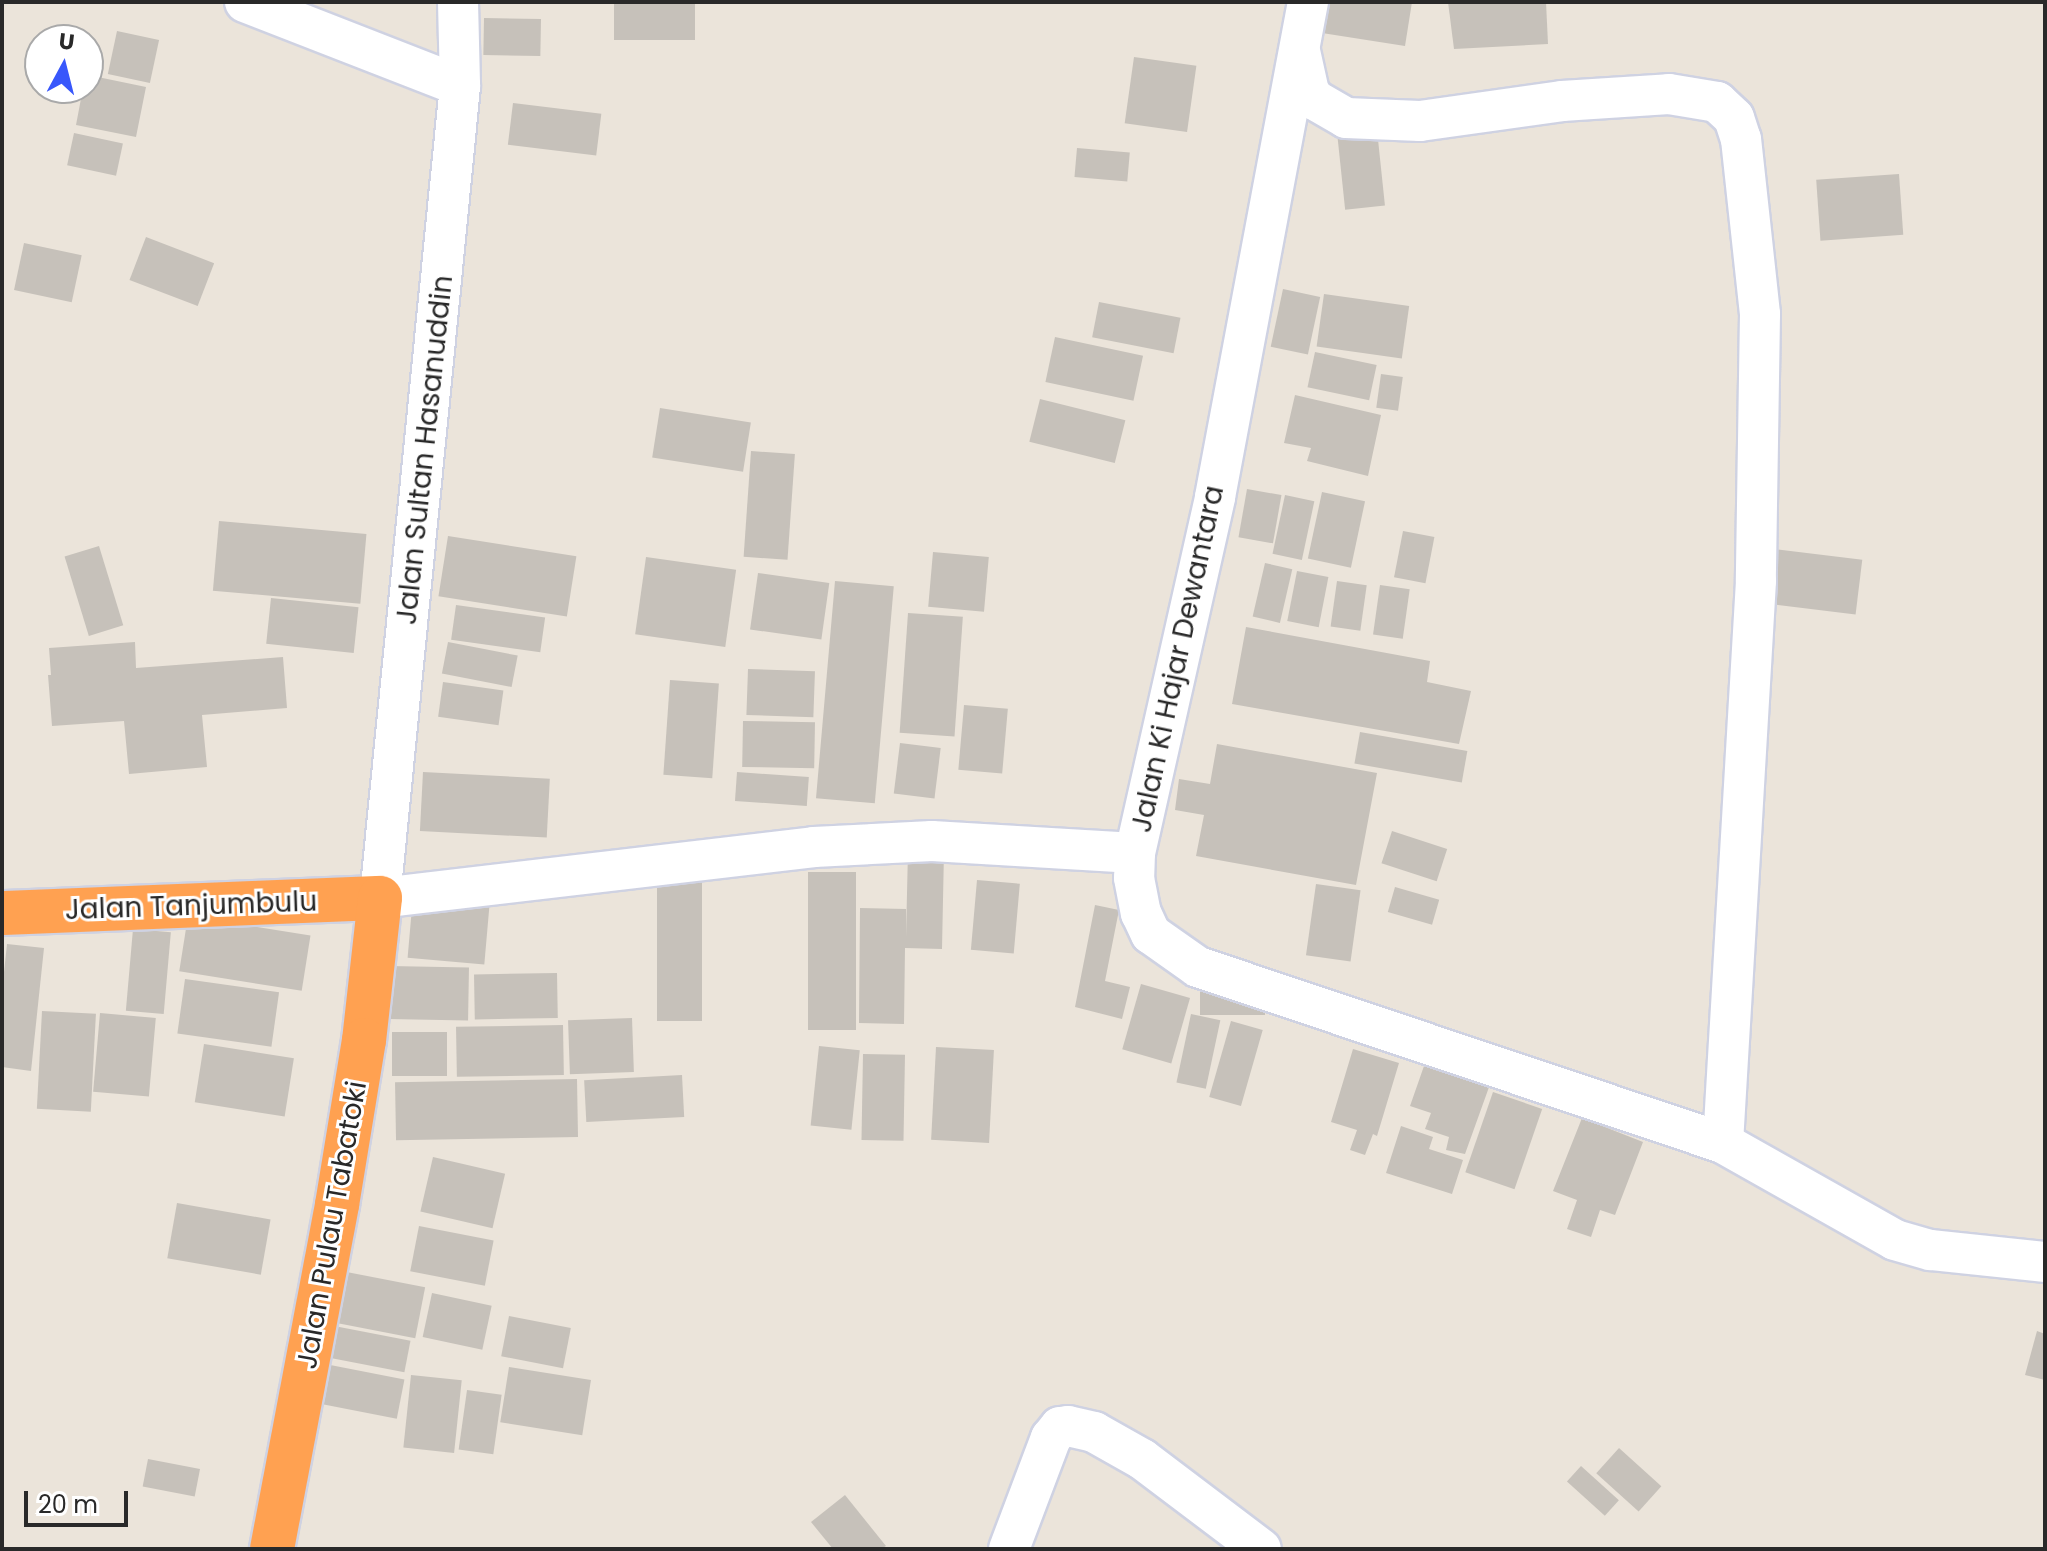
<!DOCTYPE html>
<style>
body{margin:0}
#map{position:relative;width:2047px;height:1551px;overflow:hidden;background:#ebe4da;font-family:Poppins,sans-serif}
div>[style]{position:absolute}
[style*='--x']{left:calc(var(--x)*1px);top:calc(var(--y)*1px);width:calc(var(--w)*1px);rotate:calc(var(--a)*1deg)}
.building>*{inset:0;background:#c6c1ba;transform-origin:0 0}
.roads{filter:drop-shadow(2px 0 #cfd2e2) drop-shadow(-2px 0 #cfd2e2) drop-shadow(0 2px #cfd2e2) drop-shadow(0 -2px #cfd2e2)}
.street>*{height:40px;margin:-20px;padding:0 20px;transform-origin:20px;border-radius:20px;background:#fff}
.highway>*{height:44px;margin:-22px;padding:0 22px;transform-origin:22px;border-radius:22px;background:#ffa151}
span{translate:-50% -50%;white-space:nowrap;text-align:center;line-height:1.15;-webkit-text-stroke:6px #fff;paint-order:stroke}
.street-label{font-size:28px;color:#292929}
.frame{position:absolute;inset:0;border:4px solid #292929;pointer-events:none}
.north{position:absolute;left:24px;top:24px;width:80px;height:80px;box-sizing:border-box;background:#fff;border:2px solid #a9a9a9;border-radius:50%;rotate:7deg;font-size:22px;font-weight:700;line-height:32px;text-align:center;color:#292929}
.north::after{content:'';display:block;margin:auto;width:28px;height:36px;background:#3857fb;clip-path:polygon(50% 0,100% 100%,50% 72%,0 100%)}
.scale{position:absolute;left:24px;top:1491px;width:104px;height:36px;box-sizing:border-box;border:4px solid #292929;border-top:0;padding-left:10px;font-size:24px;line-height:28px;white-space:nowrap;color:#292929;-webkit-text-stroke:6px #fff;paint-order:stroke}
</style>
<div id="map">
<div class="building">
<i style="left:614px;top:2px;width:81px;height:38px"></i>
<i style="clip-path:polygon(1326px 2px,1412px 2px,1405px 46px,1322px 33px)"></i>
<i style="clip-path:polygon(1448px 2px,1546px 2px,1548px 44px,1454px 49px)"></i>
<i style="left:484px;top:18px;width:57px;height:37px;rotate:1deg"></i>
<i style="left:117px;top:31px;width:43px;height:44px;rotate:12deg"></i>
<i style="left:1134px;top:57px;width:63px;height:67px;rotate:8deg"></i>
<i style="clip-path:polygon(88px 75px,146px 87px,136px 137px,76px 125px,83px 88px,88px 88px)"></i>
<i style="left:513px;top:103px;width:89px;height:42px;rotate:7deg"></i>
<i style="left:1377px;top:130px;width:76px;height:40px;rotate:84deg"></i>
<i style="left:74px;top:133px;width:50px;height:33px;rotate:12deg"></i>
<i style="left:1077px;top:148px;width:53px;height:29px;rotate:5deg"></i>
<i style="left:1899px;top:174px;width:61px;height:83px;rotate:86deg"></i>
<i style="left:146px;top:237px;width:73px;height:46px;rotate:21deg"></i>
<i style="left:24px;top:243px;width:59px;height:48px;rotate:12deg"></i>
<i style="left:1283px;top:289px;width:38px;height:59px;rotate:12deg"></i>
<i style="left:1324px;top:294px;width:86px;height:53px;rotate:8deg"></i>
<i style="left:1099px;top:302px;width:83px;height:36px;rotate:11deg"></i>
<i style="left:1055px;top:337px;width:90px;height:46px;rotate:12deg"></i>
<i style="left:1315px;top:352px;width:63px;height:36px;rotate:12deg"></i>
<i style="left:1381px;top:374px;width:22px;height:34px;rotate:8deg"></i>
<i style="clip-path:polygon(1295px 395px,1381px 415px,1368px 476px,1307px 461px,1311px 448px,1284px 443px)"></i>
<i style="left:1040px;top:399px;width:88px;height:44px;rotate:14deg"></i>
<i style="left:660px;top:408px;width:92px;height:50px;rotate:9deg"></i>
<i style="left:751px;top:451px;width:44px;height:106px;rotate:4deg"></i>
<i style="left:1247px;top:489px;width:35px;height:49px;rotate:10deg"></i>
<i style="left:1322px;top:492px;width:44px;height:68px;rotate:12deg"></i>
<i style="left:1285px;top:495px;width:30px;height:60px;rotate:12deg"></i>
<i style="left:219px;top:521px;width:148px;height:70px;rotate:5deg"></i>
<i style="left:1403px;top:531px;width:32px;height:47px;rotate:11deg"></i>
<i style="left:448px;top:536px;width:130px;height:61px;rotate:9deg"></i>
<i style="left:99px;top:546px;width:83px;height:36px;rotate:73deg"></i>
<i style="left:1766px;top:548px;width:97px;height:55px;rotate:7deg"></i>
<i style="left:933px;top:552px;width:56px;height:55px;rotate:5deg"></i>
<i style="left:646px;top:557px;width:91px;height:78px;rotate:8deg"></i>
<i style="left:1265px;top:563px;width:28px;height:55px;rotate:13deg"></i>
<i style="left:1297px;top:571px;width:32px;height:51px;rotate:11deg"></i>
<i style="left:758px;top:573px;width:72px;height:57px;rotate:8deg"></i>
<i style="left:835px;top:581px;width:59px;height:218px;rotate:5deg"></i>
<i style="left:1337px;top:581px;width:30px;height:46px;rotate:8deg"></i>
<i style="left:1380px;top:585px;width:30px;height:50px;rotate:8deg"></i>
<i style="left:271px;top:598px;width:88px;height:46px;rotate:6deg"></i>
<i style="left:456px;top:605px;width:90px;height:35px;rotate:8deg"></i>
<i style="left:908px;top:613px;width:55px;height:120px;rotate:4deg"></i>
<i style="clip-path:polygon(1246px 627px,1430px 661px,1427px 682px,1471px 691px,1459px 744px,1232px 704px)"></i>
<i style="clip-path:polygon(135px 642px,136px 668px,283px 657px,287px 708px,202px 715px,207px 767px,129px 774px,124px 721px,52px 726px,48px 675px,51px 675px,49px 648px)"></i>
<i style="left:448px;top:642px;width:71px;height:32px;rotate:11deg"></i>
<i style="left:748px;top:669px;width:67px;height:46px;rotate:2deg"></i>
<i style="left:670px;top:680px;width:49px;height:95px;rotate:4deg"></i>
<i style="left:443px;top:682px;width:61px;height:35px;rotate:8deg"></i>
<i style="left:964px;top:705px;width:44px;height:65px;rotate:5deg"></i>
<i style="left:743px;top:721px;width:72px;height:46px;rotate:1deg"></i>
<i style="left:1360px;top:732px;width:109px;height:32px;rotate:10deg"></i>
<i style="left:900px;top:743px;width:41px;height:51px;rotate:7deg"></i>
<i style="clip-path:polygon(1217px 744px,1377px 773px,1356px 885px,1196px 856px,1204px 815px,1175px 810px,1179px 779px,1210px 784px)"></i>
<i style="left:423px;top:772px;width:127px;height:59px;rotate:3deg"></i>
<i style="left:737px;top:772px;width:72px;height:29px;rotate:4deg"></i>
<i style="left:1392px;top:831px;width:58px;height:34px;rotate:18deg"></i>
<i style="clip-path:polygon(908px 850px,944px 851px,942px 949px,905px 948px,904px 1024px,859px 1023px,860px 908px,906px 909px,906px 937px)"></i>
<i style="left:808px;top:872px;width:48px;height:158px"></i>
<i style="left:977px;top:880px;width:43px;height:70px;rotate:5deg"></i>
<i style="left:657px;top:881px;width:45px;height:140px"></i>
<i style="left:1316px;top:884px;width:45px;height:72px;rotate:8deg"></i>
<i style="left:1395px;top:887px;width:46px;height:26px;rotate:16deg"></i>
<i style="left:413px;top:896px;width:77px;height:62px;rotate:5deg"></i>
<i style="clip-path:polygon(1095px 905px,1119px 910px,1105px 981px,1130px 987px,1122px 1019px,1075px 1007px)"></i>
<i style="left:188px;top:916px;width:124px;height:56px;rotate:9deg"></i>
<i style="left:133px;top:929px;width:38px;height:82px;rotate:5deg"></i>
<i style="clip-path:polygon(7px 944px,44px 948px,31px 1071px,2px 1067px,2px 991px)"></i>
<i style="left:389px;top:966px;width:80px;height:53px;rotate:1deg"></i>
<i style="left:557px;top:973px;width:45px;height:83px;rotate:89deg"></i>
<i style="left:185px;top:979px;width:95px;height:55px;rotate:8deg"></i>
<i style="left:1141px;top:984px;width:51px;height:68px;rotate:16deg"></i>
<i style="left:1265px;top:991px;width:24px;height:65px;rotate:90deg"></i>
<i style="left:42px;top:1011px;width:54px;height:98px;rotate:3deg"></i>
<i style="left:100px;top:1013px;width:56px;height:79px;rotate:5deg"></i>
<i style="left:1191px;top:1014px;width:30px;height:70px;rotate:12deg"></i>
<i style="left:632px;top:1018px;width:54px;height:64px;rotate:88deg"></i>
<i style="left:1231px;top:1021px;width:33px;height:79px;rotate:16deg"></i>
<i style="left:563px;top:1025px;width:50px;height:107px;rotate:89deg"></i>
<i style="left:392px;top:1032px;width:55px;height:44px"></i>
<i style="left:204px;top:1044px;width:91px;height:59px;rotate:9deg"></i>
<i style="left:819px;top:1046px;width:41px;height:80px;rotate:6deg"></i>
<i style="left:936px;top:1047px;width:58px;height:93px;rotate:3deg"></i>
<i style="clip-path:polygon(1353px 1049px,1399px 1063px,1377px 1136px,1373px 1134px,1365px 1155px,1350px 1150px,1357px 1130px,1331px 1122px)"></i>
<i style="left:863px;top:1054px;width:42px;height:86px;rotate:1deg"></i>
<i style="clip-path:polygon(1449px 1061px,1493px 1076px,1465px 1154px,1446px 1150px,1449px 1137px,1425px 1129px,1431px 1113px,1410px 1106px,1424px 1066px,1444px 1073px)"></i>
<i style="left:682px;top:1075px;width:42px;height:98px;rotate:87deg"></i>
<i style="left:577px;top:1079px;width:58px;height:182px;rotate:89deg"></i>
<i style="left:1493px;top:1092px;width:52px;height:85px;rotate:19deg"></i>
<i style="clip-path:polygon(1582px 1118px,1643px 1142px,1615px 1215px,1600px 1210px,1591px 1237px,1567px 1229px,1577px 1200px,1553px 1191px)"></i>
<i style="clip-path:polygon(1401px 1126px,1433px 1137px,1429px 1149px,1463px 1160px,1452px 1194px,1386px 1173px)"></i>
<i style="left:433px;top:1157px;width:74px;height:56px;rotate:13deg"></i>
<i style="left:177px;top:1203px;width:95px;height:56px;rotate:10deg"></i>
<i style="left:419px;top:1226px;width:76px;height:46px;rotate:11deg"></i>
<i style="left:326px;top:1268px;width:101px;height:52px;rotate:11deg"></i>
<i style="left:432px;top:1293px;width:61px;height:45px;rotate:12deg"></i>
<i style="left:509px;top:1316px;width:63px;height:41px;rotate:11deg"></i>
<i style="left:329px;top:1325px;width:83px;height:32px;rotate:11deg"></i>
<i style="clip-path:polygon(2037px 1331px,2045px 1334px,2045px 1380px,2025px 1375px)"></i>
<i style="left:320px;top:1363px;width:86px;height:40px;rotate:11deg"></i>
<i style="left:509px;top:1367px;width:83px;height:56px;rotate:9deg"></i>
<i style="left:411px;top:1375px;width:51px;height:73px;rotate:6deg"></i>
<i style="left:467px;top:1390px;width:35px;height:60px;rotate:8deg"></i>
<i style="left:1619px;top:1448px;width:57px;height:34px;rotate:42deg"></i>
<i style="left:148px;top:1459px;width:53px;height:28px;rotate:11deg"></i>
<i style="left:1581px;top:1466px;width:51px;height:21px;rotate:42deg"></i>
<i style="clip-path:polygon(845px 1495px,886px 1546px,881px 1549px,833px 1549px,811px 1522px)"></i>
</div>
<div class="roads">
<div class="street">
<i style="--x:245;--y:2;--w:231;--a:21.3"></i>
<i style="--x:458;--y:2;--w:84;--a:88.6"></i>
<i style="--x:460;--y:86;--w:816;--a:95.63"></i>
<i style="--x:380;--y:898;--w:437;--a:-6.7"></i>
<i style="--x:814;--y:847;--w:118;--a:-2.9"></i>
<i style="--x:932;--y:841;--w:203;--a:3.4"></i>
<i style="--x:1135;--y:853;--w:365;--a:-77.3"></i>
<i style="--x:1215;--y:497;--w:504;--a:-79.36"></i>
<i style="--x:1300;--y:51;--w:42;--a:77.6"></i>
<i style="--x:1309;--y:92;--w:10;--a:53"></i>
<i style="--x:1315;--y:100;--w:36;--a:30"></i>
<i style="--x:1346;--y:118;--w:74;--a:2.3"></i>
<i style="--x:1420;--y:121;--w:143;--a:-8"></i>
<i style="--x:1562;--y:101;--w:107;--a:-3.7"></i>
<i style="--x:1669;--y:94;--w:49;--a:9.5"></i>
<i style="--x:1717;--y:102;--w:23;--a:43"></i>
<i style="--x:1734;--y:118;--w:22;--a:72"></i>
<i style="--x:1741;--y:139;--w:176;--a:83.8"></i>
<i style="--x:1760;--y:314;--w:267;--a:90.9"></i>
<i style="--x:1756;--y:581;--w:563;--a:93.36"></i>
<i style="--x:1135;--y:853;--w:25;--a:92"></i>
<i style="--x:1134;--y:878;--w:36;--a:79"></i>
<i style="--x:1141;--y:913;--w:23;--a:65"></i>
<i style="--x:1151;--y:934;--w:57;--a:35.1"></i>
<i style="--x:1198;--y:967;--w:554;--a:18.53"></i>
<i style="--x:1723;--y:1143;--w:197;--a:29.4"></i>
<i style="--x:1895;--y:1240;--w:37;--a:16"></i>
<i style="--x:1931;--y:1250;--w:115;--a:6"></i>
<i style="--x:1009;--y:1549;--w:119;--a:-69.3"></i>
<i style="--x:1051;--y:1438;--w:14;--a:-51"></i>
<i style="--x:1060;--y:1427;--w:8;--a:-7"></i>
<i style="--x:1068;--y:1426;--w:27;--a:13"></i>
<i style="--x:1094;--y:1432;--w:55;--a:29.4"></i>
<i style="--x:1142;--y:1459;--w:149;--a:37.1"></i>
</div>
<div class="highway">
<i style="--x:2;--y:913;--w:378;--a:-2.3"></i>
<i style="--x:380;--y:898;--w:143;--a:96.4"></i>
<i style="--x:364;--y:1040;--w:167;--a:99.3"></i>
<i style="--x:337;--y:1205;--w:350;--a:100.7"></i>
</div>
</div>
<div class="street-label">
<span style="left:425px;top:450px;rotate:-84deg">Jalan Sultan Hasanuddin</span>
<span style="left:1178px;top:659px;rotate:-78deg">Jalan Ki Hajar Dewantara</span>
<span style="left:191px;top:906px;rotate:-2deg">Jalan Tanjumbulu</span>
<span style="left:332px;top:1225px;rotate:-80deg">Jalan Pulau Tabatoki</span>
</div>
<div class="frame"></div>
<div class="north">U</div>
<div class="scale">20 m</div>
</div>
